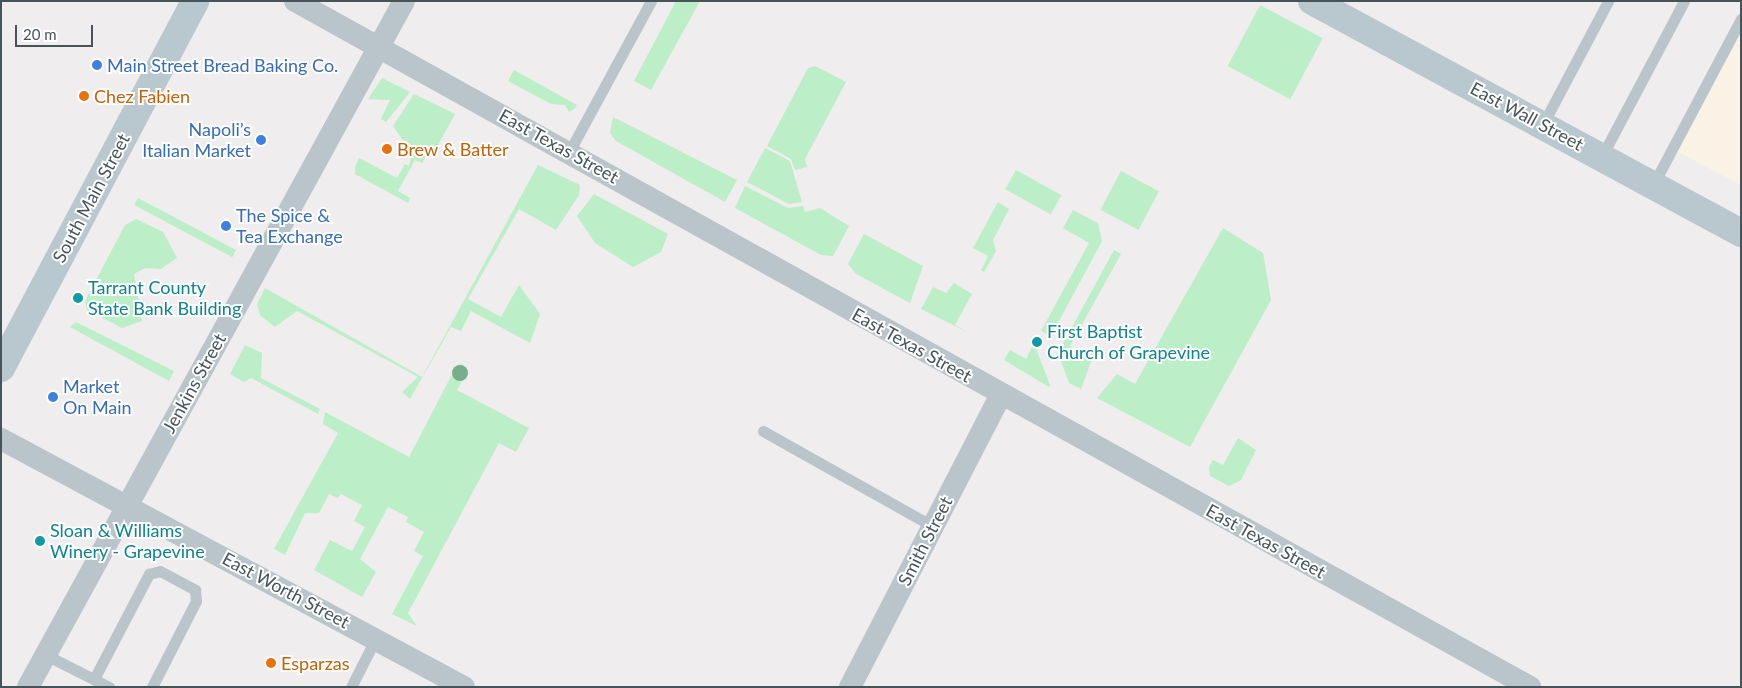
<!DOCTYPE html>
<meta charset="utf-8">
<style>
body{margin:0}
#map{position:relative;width:1742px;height:688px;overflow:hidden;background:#f0edee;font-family:Lato,sans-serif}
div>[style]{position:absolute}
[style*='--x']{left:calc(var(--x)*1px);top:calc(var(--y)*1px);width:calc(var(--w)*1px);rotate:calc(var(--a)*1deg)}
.commercial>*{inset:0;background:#fbf2e6}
.green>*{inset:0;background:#bceec7;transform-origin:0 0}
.lane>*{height:11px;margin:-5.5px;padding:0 5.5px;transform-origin:5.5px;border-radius:5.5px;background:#b9c5ca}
.street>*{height:22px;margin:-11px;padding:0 11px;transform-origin:11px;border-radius:11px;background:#b9c5ca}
.secondary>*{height:28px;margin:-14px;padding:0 14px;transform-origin:14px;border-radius:14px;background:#b9c7cf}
.trees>*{width:16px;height:16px;margin:-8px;border-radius:50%;background:#79ae8a}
.dots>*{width:14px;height:14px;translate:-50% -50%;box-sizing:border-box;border:2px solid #fff;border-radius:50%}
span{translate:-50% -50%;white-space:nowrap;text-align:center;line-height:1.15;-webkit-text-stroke:4px #fff;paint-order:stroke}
.shop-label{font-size:18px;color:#366cbe}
.left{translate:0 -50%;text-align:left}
.right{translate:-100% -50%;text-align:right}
.food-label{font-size:18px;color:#c56008}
.street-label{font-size:18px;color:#46545a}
.culture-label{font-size:18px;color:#0d838f}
.frame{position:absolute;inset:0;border:2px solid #46545a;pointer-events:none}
.scale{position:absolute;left:15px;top:25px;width:78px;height:22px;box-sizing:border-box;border:2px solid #46545a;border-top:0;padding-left:6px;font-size:15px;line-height:18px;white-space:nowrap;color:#46545a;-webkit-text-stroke:4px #fff;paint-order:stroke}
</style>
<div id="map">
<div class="commercial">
<i style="clip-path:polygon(1741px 25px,1741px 185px,1678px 152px)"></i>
</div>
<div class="green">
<i style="clip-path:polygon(676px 1px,700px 1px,651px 90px,634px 81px)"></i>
<i style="left:1260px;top:5px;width:71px;height:69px;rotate:28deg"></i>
<i style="clip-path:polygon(815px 66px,846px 82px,805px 159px,807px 167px,795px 170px,791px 159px,767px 146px,808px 68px)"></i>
<i style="clip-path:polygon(514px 70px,577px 105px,575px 108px,569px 112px,565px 105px,551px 104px,508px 81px)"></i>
<i style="clip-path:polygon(382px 78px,410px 92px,386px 122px,381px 119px,390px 100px,368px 99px)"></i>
<i style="clip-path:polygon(414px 94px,455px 114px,433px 154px,429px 151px,422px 163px,415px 160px,398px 191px,410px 198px,408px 203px,355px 174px,355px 167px,359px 158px,397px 178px,405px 164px,409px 166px,414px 146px,402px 139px,393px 126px)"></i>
<i style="clip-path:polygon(613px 117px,737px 180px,725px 202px,616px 141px,610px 133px)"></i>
<i style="clip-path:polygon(765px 148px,790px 161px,802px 202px,789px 204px,747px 182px)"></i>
<i style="clip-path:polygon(538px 165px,580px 185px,579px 195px,556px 230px,519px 209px,468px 299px,501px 317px,519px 285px,540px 314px,530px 343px,471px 311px,461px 331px,451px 327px,410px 399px,402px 392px,418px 377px,297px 311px,275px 327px,260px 315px,257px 304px,265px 288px,422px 377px)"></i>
<i style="left:1016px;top:170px;width:52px;height:22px;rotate:29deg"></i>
<i style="left:1121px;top:171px;width:43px;height:44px;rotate:28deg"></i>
<i style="clip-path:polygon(745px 186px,788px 208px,803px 206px,805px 212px,820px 208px,849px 226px,833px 256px,821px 255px,735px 208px)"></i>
<i style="clip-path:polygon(594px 194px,668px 234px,661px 252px,633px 267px,595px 243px,577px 216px)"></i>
<i style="left:138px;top:198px;width:111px;height:8px;rotate:28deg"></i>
<i style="clip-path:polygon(998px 202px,1009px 209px,993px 240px,996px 251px,984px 272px,981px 270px,988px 256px,973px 248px)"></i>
<i style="clip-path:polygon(1073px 210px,1098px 223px,1102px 241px,1051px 336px,1041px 331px,1089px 243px,1063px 228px)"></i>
<i style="clip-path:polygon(136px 219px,163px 232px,177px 258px,161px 269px,145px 268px,134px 274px,142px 321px,122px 328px,87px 310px,85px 301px,125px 225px)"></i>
<i style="clip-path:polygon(1223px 228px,1263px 253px,1271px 300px,1190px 447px,1097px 398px,1117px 374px,1135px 384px)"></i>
<i style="clip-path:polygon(864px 234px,923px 266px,910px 303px,856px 274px,848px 264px)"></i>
<i style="clip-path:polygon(1114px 250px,1121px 254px,1070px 346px,1092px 359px,1081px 389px,1069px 383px,1058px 353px)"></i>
<i style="clip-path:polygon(954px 283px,972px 294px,955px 325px,969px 333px,921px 309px,933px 287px,946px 293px)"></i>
<i style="clip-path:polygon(76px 322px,174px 371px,169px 381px,70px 327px)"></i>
<i style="clip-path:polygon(1034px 343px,1050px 385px,1049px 387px,1004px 360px,1010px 350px,1026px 359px)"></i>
<i style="clip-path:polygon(245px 345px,262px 353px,261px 378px,320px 409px,318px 414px,251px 378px,244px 382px,230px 374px)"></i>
<i style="clip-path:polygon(462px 364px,468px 370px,457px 390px,529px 428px,516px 452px,499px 443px,408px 613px,417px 626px,392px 614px,423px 556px,414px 551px,424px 532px,406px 522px,408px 517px,388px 507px,360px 559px,376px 572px,362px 597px,314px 570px,330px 540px,352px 551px,365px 527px,354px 521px,362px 505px,341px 494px,338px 498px,329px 494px,319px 513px,305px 513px,285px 555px,274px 549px,338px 433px,323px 424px,325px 412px,409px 457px,457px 365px)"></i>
<i style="clip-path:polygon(1238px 438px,1256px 450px,1241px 480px,1229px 486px,1210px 476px,1209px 467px,1213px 460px,1223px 465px)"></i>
</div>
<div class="lane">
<i style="--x:1543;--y:124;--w:139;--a:-62.1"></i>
<i style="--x:569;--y:152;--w:172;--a:-61.5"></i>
<i style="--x:1602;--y:156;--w:175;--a:-62.1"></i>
<i style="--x:1653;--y:185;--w:188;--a:-62.1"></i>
<i style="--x:763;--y:431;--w:194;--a:29.3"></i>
<i style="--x:46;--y:655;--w:71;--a:26.9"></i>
<i style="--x:94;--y:679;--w:119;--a:-62.4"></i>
<i style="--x:149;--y:574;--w:11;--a:-15"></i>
<i style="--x:160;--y:571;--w:40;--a:28"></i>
<i style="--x:195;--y:590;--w:11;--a:85"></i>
<i style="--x:196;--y:601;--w:97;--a:117.1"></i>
<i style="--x:351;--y:687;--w:55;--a:-63"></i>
</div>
<div class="street">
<i style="--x:295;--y:1;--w:1413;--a:29.05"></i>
<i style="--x:1;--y:439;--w:525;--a:28.18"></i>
<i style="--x:28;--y:687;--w:782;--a:-61.27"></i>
<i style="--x:850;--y:687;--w:329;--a:-62.7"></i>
</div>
<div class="secondary">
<i style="--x:1312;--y:1;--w:488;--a:28.4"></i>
<i style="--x:1;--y:368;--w:415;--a:-62.1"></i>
</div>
<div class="trees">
<i style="left:460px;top:373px"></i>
</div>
<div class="dots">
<i style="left:97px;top:65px;background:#3f7fe0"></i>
<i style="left:84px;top:96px;background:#e8710a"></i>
<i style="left:261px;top:140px;background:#3f7fe0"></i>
<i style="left:387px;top:149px;background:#e8710a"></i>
<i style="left:226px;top:226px;background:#3f7fe0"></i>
<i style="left:78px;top:298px;background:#0f9aa8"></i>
<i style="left:1037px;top:342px;background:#0f9aa8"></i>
<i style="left:53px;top:397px;background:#3f7fe0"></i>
<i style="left:40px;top:541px;background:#0f9aa8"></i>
<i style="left:271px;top:663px;background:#e8710a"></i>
</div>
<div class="shop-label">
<span class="left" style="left:107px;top:65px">Main Street Bread Baking Co.</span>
<span class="right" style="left:251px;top:140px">Napoli’s<br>Italian Market</span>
<span class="left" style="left:236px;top:226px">The Spice &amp;<br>Tea Exchange</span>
<span class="left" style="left:63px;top:397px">Market<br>On Main</span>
</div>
<div class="food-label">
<span class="left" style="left:94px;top:96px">Chez Fabien</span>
<span class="left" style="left:397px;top:149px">Brew &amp; Batter</span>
<span class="left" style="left:281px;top:663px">Esparzas</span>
</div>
<div class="street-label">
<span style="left:1527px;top:116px;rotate:28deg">East Wall Street</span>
<span style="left:559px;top:146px;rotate:29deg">East Texas Street</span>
<span style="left:91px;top:198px;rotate:-62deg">South Main Street</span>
<span style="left:912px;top:345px;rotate:29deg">East Texas Street</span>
<span style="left:194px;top:383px;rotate:-61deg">Jenkins Street</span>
<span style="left:925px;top:541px;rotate:-63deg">Smith Street</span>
<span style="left:1266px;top:541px;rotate:29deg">East Texas Street</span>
<span style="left:286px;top:590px;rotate:28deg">East Worth Street</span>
</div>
<div class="culture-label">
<span class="left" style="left:88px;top:298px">Tarrant County<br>State Bank Building</span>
<span class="left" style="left:1047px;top:342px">First Baptist<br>Church of Grapevine</span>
<span class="left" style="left:50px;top:541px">Sloan &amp; Williams<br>Winery - Grapevine</span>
</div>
<div class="frame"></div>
<div class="scale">20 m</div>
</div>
